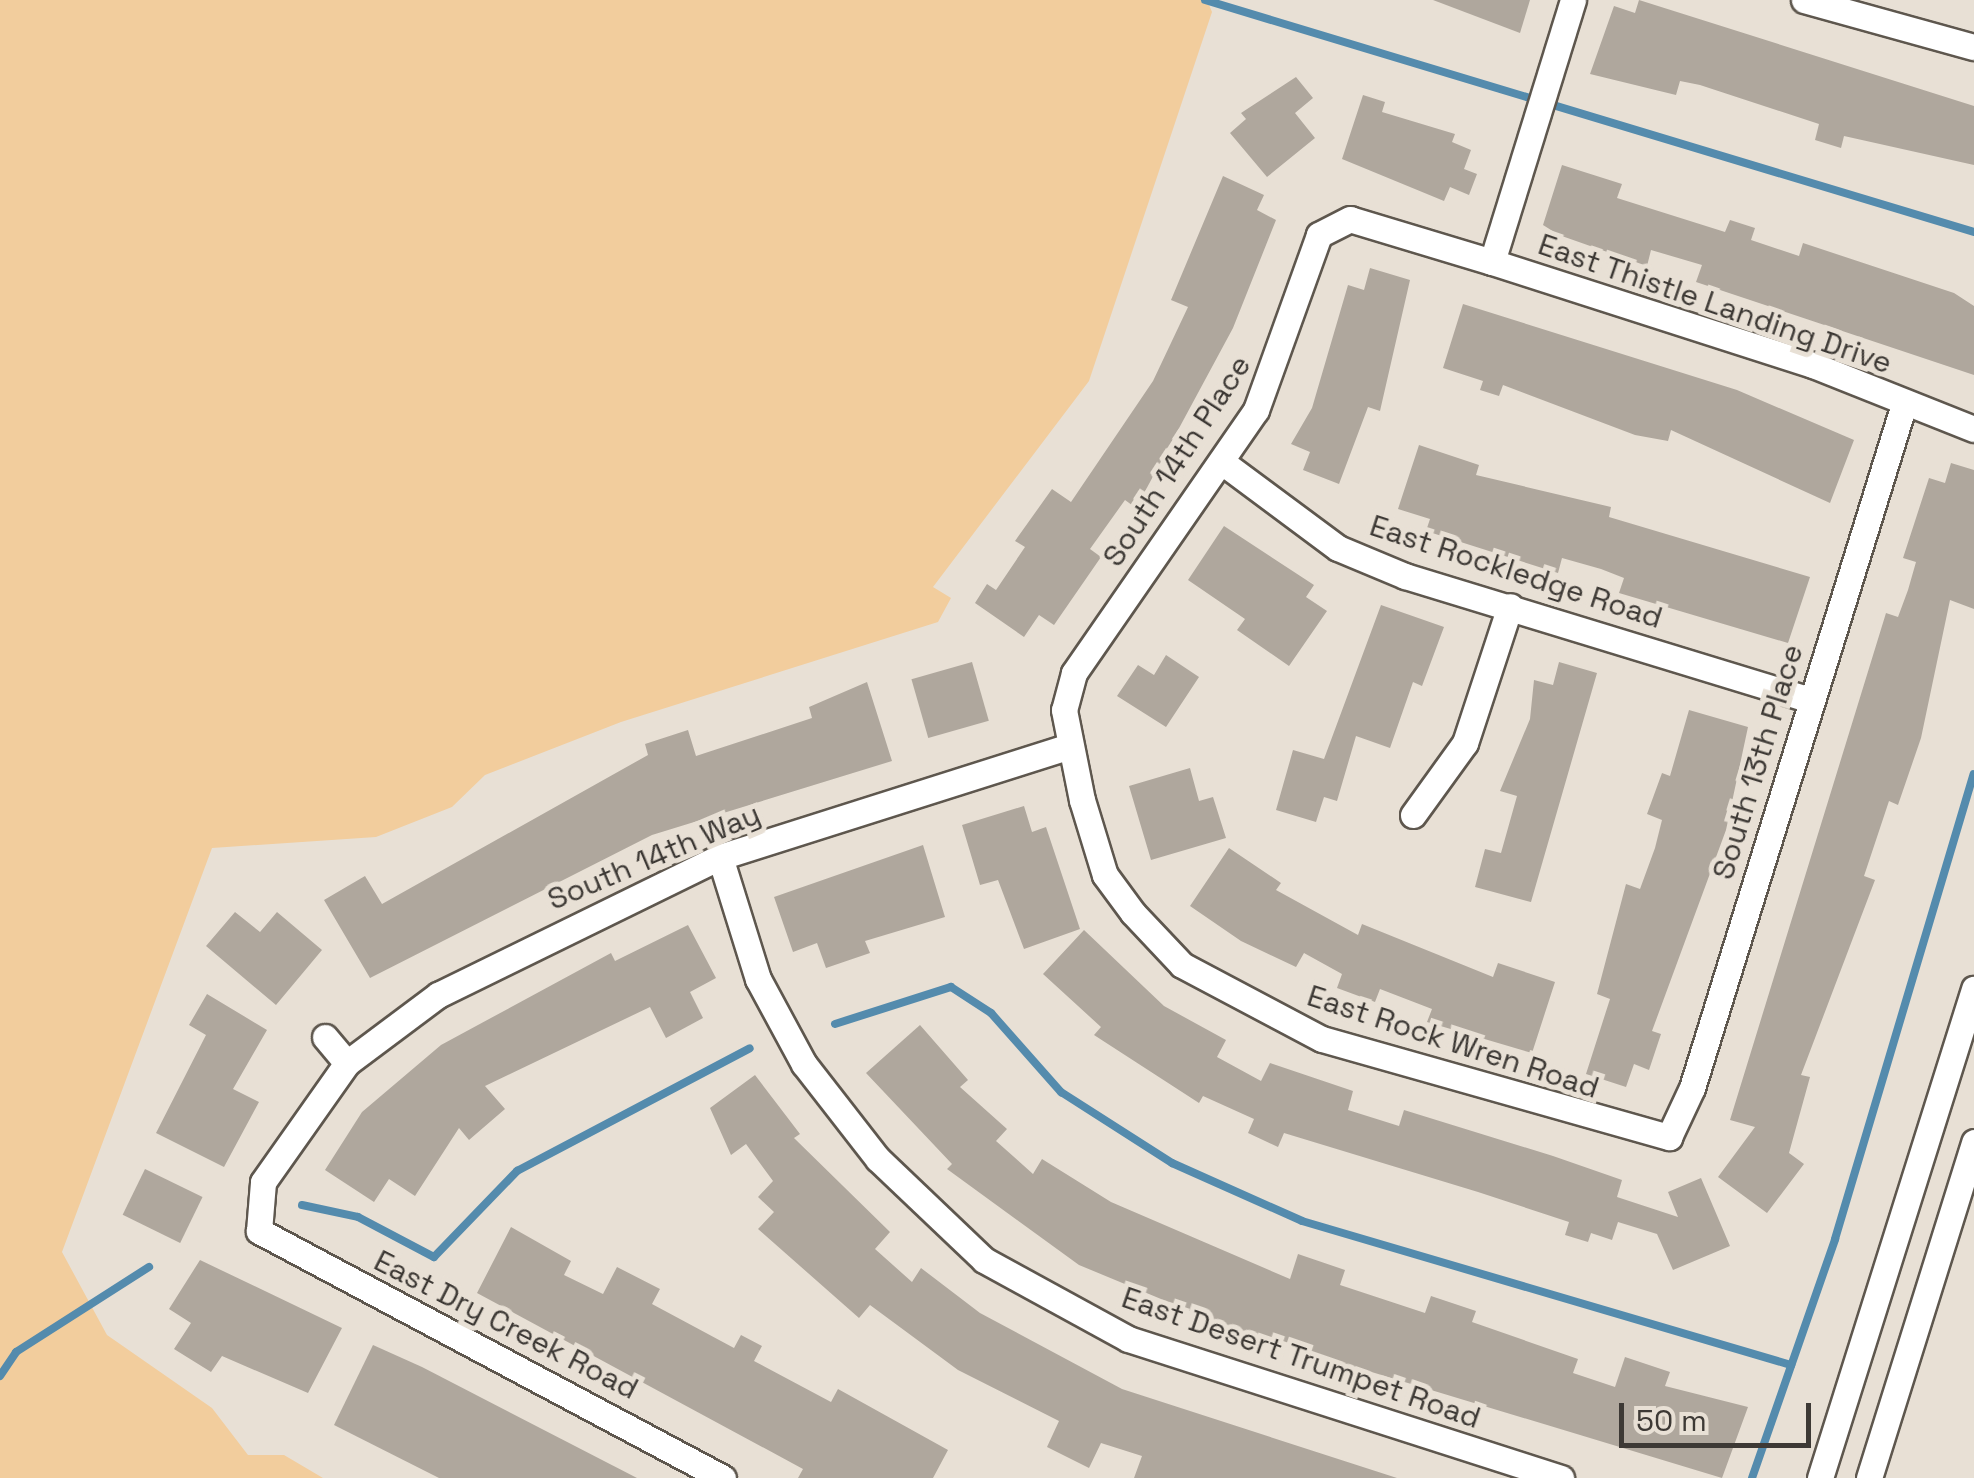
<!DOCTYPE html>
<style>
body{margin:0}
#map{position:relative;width:1974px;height:1478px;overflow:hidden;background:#e8e0d5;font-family:"Space Grotesk",sans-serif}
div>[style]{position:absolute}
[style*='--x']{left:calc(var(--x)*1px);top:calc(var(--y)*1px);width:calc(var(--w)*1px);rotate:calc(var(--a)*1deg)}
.green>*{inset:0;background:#f2cd9d}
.stream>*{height:8px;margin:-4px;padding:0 4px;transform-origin:4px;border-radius:4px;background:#548bad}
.building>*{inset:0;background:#afa79d;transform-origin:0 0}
.roads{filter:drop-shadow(2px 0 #5e574e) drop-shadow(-2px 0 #5e574e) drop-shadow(0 2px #5e574e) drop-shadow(0 -2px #5e574e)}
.minor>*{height:25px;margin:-12.5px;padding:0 12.5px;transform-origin:12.5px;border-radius:12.5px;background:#fff}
span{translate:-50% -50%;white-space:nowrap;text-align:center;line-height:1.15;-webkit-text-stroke:10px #e8e0d5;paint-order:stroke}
.street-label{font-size:30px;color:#3d3935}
.scale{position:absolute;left:1619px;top:1403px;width:192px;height:45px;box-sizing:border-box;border:5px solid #3d3935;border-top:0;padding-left:12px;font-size:30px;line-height:35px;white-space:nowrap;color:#3d3935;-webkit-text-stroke:8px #e8e0d5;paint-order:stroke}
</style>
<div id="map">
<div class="green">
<i style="clip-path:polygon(0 0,1207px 0,1212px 12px,1089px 381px,933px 587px,951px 598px,938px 622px,621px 722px,485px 775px,452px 807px,376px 837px,212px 848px,62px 1252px,107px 1335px,212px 1408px,248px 1455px,284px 1455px,323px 1478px,0 1478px)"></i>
</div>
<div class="stream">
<i style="--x:1205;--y:0;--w:803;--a:16.79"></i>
<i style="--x:835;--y:1024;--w:122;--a:-17.7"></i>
<i style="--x:951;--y:987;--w:48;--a:33"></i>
<i style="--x:991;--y:1013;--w:106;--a:48.5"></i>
<i style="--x:1061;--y:1092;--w:132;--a:32.6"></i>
<i style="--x:1172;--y:1163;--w:142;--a:24"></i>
<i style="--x:1302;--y:1221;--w:510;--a:16.41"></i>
<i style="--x:302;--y:1205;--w:57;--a:12.1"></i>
<i style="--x:358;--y:1217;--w:86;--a:27.8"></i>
<i style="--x:434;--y:1257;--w:120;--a:-46"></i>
<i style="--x:517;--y:1171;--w:263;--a:-27.8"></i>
<i style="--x:0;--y:1376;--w:29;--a:-56"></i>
<i style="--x:16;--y:1352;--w:158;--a:-32.6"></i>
<i style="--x:1752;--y:1478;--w:253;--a:-70.8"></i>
<i style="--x:1835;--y:1239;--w:485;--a:-73.4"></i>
</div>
<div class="building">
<i style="clip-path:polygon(1433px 0,1530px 0,1520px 33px)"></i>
<i style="clip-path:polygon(1639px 0,1974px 106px,1974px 165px,1844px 136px,1841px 148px,1815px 140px,1819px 124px,1700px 85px,1680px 81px,1676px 95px,1590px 74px,1614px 6px,1635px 13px)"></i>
<i style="clip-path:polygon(1296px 77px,1313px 98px,1295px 113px,1315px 138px,1267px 177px,1230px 133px,1246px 119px,1241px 113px)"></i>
<i style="clip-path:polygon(1363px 95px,1385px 102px,1382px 112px,1455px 134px,1452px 142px,1471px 150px,1464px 169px,1477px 174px,1469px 195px,1450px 187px,1444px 201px,1342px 159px)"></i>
<i style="clip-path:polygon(1562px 165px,1622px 184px,1617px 198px,1725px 232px,1730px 220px,1755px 228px,1751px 240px,1799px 256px,1803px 243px,1954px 293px,1974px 306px,1974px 375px,1696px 282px,1702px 265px,1651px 250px,1647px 266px,1559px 235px,1543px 225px)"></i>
<i style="clip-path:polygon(1223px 176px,1264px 195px,1257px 210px,1276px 220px,1233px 328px,1136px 508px,1125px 500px,1090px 549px,1101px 557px,1054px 625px,1039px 615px,1024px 637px,975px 603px,987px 584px,996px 590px,1025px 547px,1015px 541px,1052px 489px,1071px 502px,1153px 381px,1188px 307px,1171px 300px)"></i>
<i style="clip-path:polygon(1370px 268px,1410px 280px,1380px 411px,1368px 407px,1339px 484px,1303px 470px,1310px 452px,1291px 444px,1312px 408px,1348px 285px,1364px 290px)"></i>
<i style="clip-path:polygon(1463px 304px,1737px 390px,1854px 440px,1830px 503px,1671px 430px,1668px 441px,1635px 435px,1503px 385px,1499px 396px,1480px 390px,1483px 381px,1443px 368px)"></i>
<i style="clip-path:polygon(1419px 445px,1479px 465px,1476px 475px,1611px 507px,1609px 517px,1810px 577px,1788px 643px,1619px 593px,1624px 578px,1601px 569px,1562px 558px,1558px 573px,1426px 531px,1430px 519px,1398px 509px)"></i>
<i style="clip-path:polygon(1951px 463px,1974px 470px,1974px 609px,1950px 600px,1921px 738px,1898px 805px,1889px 801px,1864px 876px,1875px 880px,1801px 1075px,1810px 1077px,1789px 1153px,1804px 1164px,1767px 1213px,1718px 1177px,1755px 1127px,1730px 1120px,1886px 613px,1898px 617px,1908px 590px,1916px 562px,1903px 558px,1929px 478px,1945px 483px)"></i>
<i style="clip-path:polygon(1224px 526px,1314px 585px,1306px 597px,1327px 611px,1289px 666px,1237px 630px,1245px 619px,1188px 580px)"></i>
<i style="clip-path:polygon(1381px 605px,1444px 627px,1422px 686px,1413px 682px,1390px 748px,1356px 736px,1337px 801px,1324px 797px,1316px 822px,1276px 810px,1293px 750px,1324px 759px)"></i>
<i style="clip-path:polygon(1166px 655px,1199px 677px,1166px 727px,1117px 696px,1138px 665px,1154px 675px)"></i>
<i style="left:972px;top:662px;width:61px;height:63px;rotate:74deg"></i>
<i style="clip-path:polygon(1559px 662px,1597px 673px,1531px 902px,1475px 887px,1485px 849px,1501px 853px,1517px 796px,1500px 791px,1530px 719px,1534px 680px,1553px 685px)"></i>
<i style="clip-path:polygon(867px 682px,892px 761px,652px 835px,370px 978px,324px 900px,365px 876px,382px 904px,648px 755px,645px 744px,688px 730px,696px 756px,812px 718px,809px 707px)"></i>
<i style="clip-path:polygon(1689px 710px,1748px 727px,1726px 830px,1652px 1031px,1661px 1034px,1649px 1070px,1634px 1064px,1626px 1087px,1586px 1074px,1610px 999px,1597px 994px,1626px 884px,1640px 889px,1655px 848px,1662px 820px,1647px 814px,1662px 773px,1670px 776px)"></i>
<i style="clip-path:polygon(1190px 768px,1199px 801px,1213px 797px,1226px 838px,1151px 860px,1129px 786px)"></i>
<i style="clip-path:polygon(1024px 806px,1032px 832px,1046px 827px,1080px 929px,1024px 949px,998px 880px,980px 885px,962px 825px)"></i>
<i style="clip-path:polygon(923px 845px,945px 917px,865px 941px,870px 953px,826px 968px,817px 943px,793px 952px,774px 897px)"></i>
<i style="clip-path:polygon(1229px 848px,1281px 883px,1276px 890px,1358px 935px,1362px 924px,1493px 977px,1498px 963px,1555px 982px,1532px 1053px,1427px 1022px,1432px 1009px,1380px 989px,1375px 1002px,1337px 988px,1342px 974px,1304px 953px,1296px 967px,1241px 941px,1190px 906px)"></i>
<i style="clip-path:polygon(235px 912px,260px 932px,277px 912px,322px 950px,276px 1005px,206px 946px)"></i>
<i style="clip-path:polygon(688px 925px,716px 978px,690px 992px,703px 1018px,666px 1038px,650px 1007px,485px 1086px,505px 1109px,469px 1140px,459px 1128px,415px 1196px,389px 1179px,374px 1202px,325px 1170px,362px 1112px,441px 1045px,611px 953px,615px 961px)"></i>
<i style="clip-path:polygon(1084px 930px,1164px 1006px,1226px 1040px,1217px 1057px,1261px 1081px,1270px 1063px,1353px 1091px,1348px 1110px,1399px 1126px,1404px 1110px,1553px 1156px,1622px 1180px,1617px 1197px,1678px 1217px,1668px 1192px,1701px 1178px,1730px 1246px,1673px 1270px,1657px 1234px,1618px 1222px,1612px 1240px,1591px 1233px,1588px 1242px,1565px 1235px,1569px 1222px,1478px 1192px,1284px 1133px,1278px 1147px,1248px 1133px,1254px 1119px,1203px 1096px,1199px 1103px,1094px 1035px,1101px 1027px,1043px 974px)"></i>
<i style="clip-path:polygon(207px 994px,267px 1030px,233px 1089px,259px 1102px,224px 1167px,156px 1133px,206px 1035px,189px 1025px)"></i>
<i style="clip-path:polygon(920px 1025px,968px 1080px,960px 1087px,1007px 1129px,996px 1141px,1033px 1174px,1042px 1159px,1111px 1202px,1290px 1279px,1298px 1254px,1345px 1270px,1340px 1285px,1425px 1313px,1431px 1296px,1476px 1311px,1472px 1322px,1578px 1359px,1573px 1373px,1615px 1387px,1625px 1357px,1670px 1372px,1665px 1386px,1748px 1407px,1722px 1478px,1243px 1333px,1079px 1265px,947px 1169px,952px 1164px,866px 1073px)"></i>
<i style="clip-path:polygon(755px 1075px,800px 1134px,794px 1138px,890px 1232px,875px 1249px,912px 1282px,921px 1268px,980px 1313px,1122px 1389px,1397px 1478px,1134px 1478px,1142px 1456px,1101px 1443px,1089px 1468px,1047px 1447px,1059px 1421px,958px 1370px,870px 1305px,859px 1318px,758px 1229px,774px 1212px,758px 1197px,773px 1181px,746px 1144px,731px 1155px,710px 1108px)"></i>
<i style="left:145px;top:1169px;width:64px;height:51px;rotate:26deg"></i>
<i style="clip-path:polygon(511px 1227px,571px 1261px,564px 1275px,603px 1294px,617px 1267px,660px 1289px,652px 1304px,734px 1348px,741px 1335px,762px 1346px,754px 1361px,831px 1402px,838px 1389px,948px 1450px,933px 1478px,798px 1478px,803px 1469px,477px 1293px)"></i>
<i style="clip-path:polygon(200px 1260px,342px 1328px,308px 1393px,222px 1356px,211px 1372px,174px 1349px,191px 1323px,169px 1309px)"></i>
<i style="clip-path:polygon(373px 1345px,422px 1367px,637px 1478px,439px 1478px,334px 1425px)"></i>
</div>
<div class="roads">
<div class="minor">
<i style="--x:1573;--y:0;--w:274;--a:107.2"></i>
<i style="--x:1492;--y:262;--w:148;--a:-163.2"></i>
<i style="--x:1350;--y:219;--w:35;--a:153"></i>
<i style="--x:1319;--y:235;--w:186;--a:109.8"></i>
<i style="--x:1256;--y:410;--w:320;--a:124.7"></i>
<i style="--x:1074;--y:673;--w:38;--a:105"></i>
<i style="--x:1064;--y:710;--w:92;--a:78.7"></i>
<i style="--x:1082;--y:800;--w:78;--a:73"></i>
<i style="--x:1105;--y:875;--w:47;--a:53.6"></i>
<i style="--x:1133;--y:913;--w:71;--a:46.7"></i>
<i style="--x:1182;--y:965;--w:158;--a:27.9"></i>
<i style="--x:1322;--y:1039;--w:361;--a:15.8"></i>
<i style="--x:1669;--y:1137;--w:54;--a:-64.9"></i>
<i style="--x:1692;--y:1088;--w:716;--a:-72.78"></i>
<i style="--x:1804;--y:0;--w:176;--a:15.5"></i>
<i style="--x:1492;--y:262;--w:337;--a:17.8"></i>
<i style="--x:1813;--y:365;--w:173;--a:21.7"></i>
<i style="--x:1222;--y:462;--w:144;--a:36.6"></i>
<i style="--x:1338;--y:548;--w:73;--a:22.7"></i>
<i style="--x:1405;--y:576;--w:425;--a:17"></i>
<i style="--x:1413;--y:815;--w:89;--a:-54.2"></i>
<i style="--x:1465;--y:743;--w:144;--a:-71.8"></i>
<i style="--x:720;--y:857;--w:128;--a:72.7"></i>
<i style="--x:758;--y:979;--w:97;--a:61.6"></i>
<i style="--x:804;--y:1064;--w:120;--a:52.1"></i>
<i style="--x:878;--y:1159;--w:146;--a:43.6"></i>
<i style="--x:984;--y:1260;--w:164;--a:28.7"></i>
<i style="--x:1128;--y:1339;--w:455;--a:17.8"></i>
<i style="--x:325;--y:1037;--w:34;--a:50"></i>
<i style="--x:723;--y:1478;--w:526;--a:-151.97"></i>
<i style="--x:259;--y:1231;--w:49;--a:-85.3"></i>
<i style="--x:263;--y:1182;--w:146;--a:-54.8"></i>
<i style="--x:347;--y:1063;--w:114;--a:-36.8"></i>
<i style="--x:438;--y:995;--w:314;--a:-26.1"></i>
<i style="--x:720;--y:857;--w:367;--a:-17.6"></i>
<i style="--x:1820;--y:1478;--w:513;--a:-72.52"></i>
<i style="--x:1869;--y:1478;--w:352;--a:-72.6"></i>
</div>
</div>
<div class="street-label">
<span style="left:1715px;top:304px;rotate:19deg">East Thistle Landing Drive</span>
<span style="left:1177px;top:461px;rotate:-57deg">South 14th Place</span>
<span style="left:1516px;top:572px;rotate:18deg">East Rockledge Road</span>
<span style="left:1758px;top:762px;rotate:-73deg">South 13th Place</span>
<span style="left:654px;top:857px;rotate:-23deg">South 14th Way</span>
<span style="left:1453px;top:1042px;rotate:18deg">East Rock Wren Road</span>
<span style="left:506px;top:1325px;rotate:27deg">East Dry Creek Road</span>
<span style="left:1301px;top:1358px;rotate:19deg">East Desert Trumpet Road</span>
</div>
<div class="scale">50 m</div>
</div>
